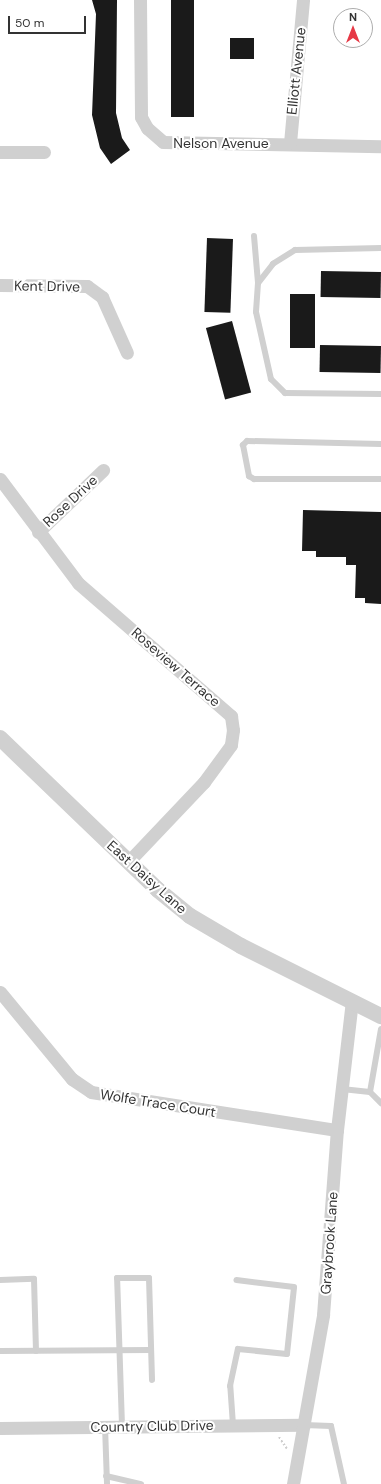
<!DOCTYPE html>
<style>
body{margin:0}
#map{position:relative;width:381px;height:1484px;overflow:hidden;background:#fff;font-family:"DM Sans",sans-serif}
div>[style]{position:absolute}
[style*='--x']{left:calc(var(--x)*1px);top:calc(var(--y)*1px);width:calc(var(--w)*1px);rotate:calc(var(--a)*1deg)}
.building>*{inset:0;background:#1a1a1a;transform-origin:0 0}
.path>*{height:2px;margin-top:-1px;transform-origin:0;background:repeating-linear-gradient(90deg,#cdcdcd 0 2px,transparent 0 4px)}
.service>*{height:6px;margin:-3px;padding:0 3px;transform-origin:3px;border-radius:3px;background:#d0d0d0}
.minor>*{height:13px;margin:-6.5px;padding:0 6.5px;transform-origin:6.5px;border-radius:6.5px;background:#d0d0d0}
.tertiary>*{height:16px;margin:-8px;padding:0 8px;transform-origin:8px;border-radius:8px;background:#d0d0d0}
span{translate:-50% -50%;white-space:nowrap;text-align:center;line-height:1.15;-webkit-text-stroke:4px #fff;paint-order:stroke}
.street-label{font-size:14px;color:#333}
.north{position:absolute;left:333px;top:8px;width:40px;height:40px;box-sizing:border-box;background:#fff;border:1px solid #adadad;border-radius:50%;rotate:0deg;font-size:11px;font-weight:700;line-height:16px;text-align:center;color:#333}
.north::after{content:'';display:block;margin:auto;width:14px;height:18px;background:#e63946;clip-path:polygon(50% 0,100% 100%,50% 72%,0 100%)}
.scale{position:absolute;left:8px;top:16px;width:78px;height:18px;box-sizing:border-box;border:2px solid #333;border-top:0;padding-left:5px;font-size:12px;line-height:14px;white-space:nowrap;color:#333;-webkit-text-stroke:3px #fff;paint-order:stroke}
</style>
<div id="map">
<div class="building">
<i style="clip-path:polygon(92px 0,117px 0,116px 113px,122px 138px,130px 150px,111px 164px,100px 148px,92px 115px,96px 14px)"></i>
<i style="left:171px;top:0;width:23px;height:117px"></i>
<i style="left:230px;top:38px;width:24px;height:21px"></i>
<i style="left:207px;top:238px;width:26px;height:74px;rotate:2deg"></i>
<i style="left:321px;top:271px;width:60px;height:26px;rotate:1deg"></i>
<i style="left:290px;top:294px;width:25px;height:54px"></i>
<i style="left:232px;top:321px;width:74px;height:27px;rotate:75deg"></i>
<i style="left:320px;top:345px;width:61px;height:27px;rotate:1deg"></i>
<i style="clip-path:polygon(303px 510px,381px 512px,381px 604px,365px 603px,365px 598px,355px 598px,356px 565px,346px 565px,346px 557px,316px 557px,316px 551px,302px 551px)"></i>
</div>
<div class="path">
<i style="--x:279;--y:1437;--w:14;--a:56"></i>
</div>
<div class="service">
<i style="--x:254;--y:236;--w:47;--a:85.1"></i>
<i style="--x:381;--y:248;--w:86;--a:178.7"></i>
<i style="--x:295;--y:250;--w:26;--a:148"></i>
<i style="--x:273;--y:264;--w:24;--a:128"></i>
<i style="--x:258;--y:283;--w:29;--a:94"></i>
<i style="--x:256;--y:312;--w:69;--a:77.4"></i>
<i style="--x:271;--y:379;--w:20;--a:45"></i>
<i style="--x:285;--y:393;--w:96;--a:0.6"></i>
<i style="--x:381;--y:444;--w:134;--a:-178.7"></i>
<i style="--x:247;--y:441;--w:6;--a:135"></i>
<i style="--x:243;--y:445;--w:32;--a:79"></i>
<i style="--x:249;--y:476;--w:6;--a:31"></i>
<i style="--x:254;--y:479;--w:127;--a:0"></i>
<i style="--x:342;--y:1089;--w:28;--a:6"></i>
<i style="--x:370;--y:1092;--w:64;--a:-80.1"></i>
<i style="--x:370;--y:1092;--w:16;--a:45"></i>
<i style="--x:0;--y:1280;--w:34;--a:-2"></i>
<i style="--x:34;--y:1279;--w:72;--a:88.4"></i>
<i style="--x:0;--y:1351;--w:151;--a:-0.4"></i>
<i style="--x:233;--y:1425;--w:39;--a:-94"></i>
<i style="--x:230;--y:1386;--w:38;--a:-78"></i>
<i style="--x:238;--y:1349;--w:49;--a:5.8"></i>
<i style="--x:287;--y:1354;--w:67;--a:-84"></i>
<i style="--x:294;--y:1287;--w:58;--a:-173.1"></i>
<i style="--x:304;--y:1425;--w:27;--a:2"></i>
<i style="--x:331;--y:1426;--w:59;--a:77.4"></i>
<i style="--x:105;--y:1426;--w:58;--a:88"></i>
<i style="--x:122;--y:1426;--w:148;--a:-91.9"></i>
<i style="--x:117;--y:1278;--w:32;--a:0"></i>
<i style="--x:149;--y:1278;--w:102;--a:88.3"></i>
<i style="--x:106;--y:1476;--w:36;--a:13"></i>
</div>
<div class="minor">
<i style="--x:140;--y:0;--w:117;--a:89.5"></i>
<i style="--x:141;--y:117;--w:13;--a:61"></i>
<i style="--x:147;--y:128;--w:21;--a:41"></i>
<i style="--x:163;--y:142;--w:218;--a:1.1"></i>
<i style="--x:290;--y:143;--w:144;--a:-84.8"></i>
<i style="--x:0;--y:152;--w:44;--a:0"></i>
<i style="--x:0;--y:285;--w:87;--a:0.7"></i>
<i style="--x:87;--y:286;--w:19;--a:36"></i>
<i style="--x:102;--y:297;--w:61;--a:65.9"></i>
<i style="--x:0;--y:479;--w:130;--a:53.1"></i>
<i style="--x:78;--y:583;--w:203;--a:41"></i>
<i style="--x:231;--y:716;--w:14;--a:82"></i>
<i style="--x:233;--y:730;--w:15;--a:98"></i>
<i style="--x:231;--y:745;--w:46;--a:126.1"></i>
<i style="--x:204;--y:782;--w:110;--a:133.5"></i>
<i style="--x:38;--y:532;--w:90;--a:-43.6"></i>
<i style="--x:0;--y:992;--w:113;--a:50.4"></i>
<i style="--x:72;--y:1079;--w:23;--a:34"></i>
<i style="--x:91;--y:1092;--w:249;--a:8.8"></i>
<i style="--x:0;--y:1428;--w:304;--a:-0.6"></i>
<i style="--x:293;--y:1484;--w:172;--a:-79.9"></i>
<i style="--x:323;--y:1315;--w:186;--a:-85.7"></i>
<i style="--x:337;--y:1130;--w:130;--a:-83.4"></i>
</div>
<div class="tertiary">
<i style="--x:0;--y:738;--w:219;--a:43.9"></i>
<i style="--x:158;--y:890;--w:41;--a:39.1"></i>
<i style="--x:190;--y:916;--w:59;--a:30.5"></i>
<i style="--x:241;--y:946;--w:157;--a:26.6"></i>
</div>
<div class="street-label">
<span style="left:296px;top:71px;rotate:-84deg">Elliott Avenue</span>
<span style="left:221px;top:143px">Nelson Avenue</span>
<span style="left:47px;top:286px;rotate:1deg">Kent Drive</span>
<span style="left:70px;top:501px;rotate:-43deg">Rose Drive</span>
<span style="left:176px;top:667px;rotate:41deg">Roseview Terrace</span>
<span style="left:147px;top:877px;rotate:42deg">East Daisy Lane</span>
<span style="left:158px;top:1103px;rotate:9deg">Wolfe Trace Court</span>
<span style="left:329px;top:1243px;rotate:-86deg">Graybrook Lane</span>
<span style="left:152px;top:1426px;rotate:-1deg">Country Club Drive</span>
</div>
<div class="north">N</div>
<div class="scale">50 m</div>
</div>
